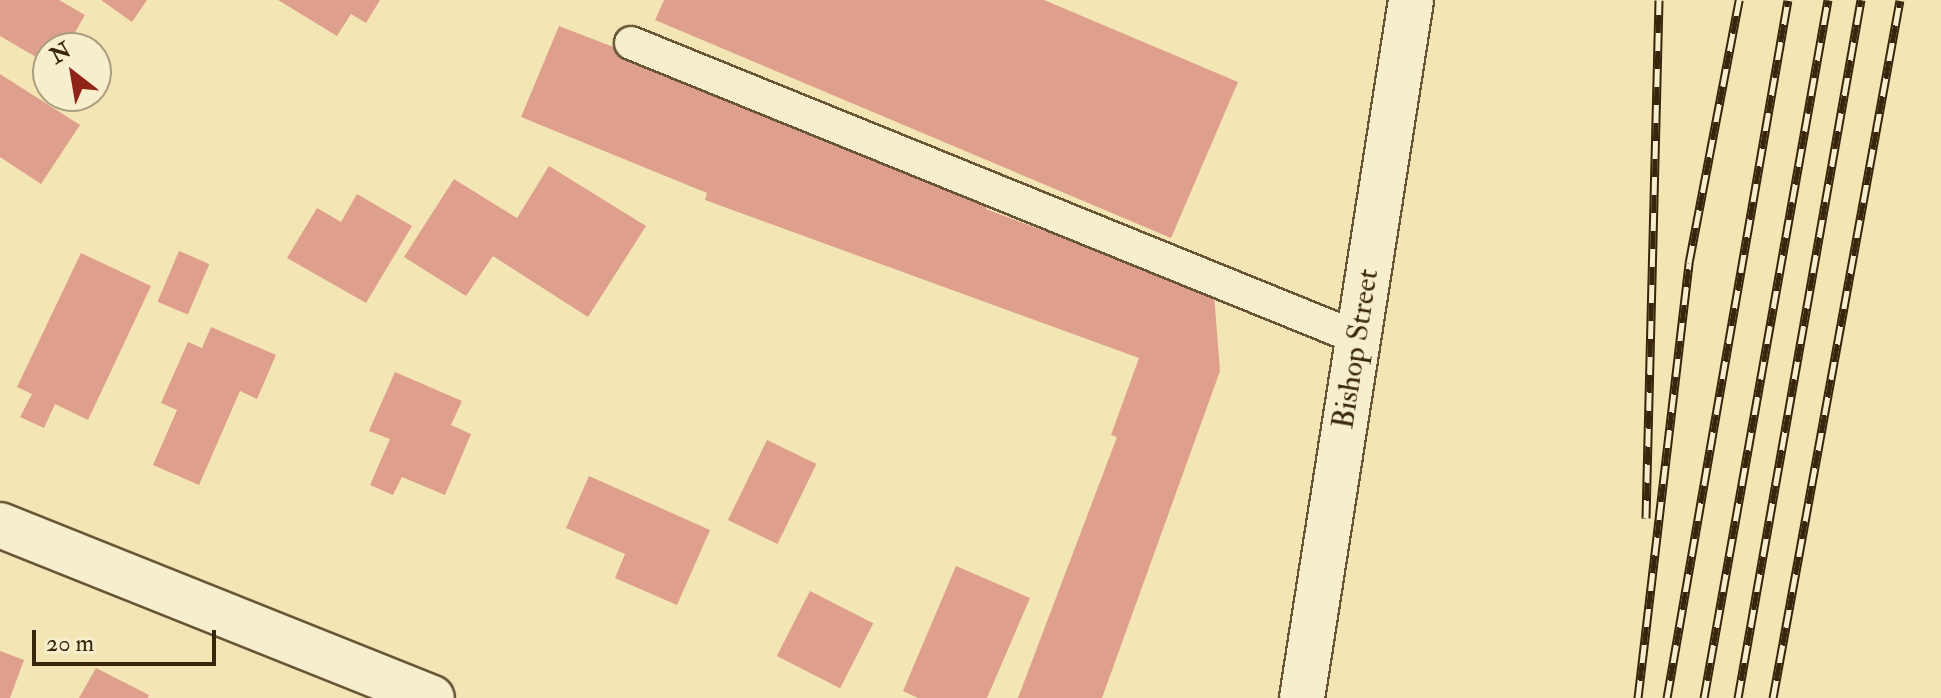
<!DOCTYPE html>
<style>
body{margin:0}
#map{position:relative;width:1941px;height:698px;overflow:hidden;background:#f3e5b4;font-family:"IM FELL Double Pica",serif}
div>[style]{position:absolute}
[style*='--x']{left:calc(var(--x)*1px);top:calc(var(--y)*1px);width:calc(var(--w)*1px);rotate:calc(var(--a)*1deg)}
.building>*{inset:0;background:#dea08d;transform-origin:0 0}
.roads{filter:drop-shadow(2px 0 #675536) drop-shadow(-2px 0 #675536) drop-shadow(0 2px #675536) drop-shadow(0 -2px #675536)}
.service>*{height:32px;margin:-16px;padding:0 16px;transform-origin:16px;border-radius:16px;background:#f7eece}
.minor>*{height:44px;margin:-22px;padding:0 22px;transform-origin:22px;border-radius:22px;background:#f7eece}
.rail>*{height:9px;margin-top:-4.5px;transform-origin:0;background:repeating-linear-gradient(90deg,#f7eece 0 18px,#38250c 0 36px);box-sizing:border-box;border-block:2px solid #38250c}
span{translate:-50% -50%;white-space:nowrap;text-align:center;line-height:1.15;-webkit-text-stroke:8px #f7eece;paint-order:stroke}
.street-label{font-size:30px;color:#38250c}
.north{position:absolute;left:32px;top:32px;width:80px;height:80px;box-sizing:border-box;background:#f7eece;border:2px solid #ab9e80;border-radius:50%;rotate:329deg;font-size:22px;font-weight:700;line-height:32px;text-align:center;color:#38250c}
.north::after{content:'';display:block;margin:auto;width:28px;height:36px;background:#8f2418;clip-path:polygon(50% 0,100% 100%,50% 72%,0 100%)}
.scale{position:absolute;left:32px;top:630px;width:184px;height:36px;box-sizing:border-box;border:4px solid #38250c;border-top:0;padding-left:10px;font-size:24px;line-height:28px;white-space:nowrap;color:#38250c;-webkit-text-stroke:6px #f7eece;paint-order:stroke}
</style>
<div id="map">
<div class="building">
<i style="clip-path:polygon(0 0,59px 0,85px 15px,66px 48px,48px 48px,48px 64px,0 36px)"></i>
<i style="clip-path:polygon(101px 0,147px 0,132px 22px)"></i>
<i style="clip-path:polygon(278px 0,380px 0,366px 23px,351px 14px,337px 36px)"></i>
<i style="clip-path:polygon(664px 0,1044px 0,1238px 82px,1171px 238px,655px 20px)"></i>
<i style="clip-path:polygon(559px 26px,993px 194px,986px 209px,1214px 294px,1220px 371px,1102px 698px,1018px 698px,1117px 437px,1111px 435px,1139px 358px,705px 200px,707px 193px,521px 117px)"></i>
<i style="clip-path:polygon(0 74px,80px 125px,41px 184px,0 157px)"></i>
<i style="clip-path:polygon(549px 166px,646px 226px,588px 317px,493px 256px,466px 296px,404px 257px,454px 179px,517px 218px)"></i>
<i style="clip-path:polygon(357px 194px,412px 226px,366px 303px,287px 258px,317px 208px,341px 222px)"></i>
<i style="left:179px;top:251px;width:33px;height:55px;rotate:23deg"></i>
<i style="clip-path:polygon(81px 253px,151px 286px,88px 420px,55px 404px,44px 428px,20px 417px,32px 394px,17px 387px)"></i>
<i style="clip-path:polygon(211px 327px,276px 355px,257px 399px,240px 391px,199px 485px,153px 465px,177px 410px,161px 403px,188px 342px,202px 348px)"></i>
<i style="clip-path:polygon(395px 372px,462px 401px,451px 425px,471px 434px,445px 495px,402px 477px,393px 495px,370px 485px,390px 439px,369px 431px)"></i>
<i style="left:767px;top:440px;width:55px;height:89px;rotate:26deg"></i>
<i style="clip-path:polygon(589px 476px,710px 530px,677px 605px,615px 578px,625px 554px,566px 528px)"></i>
<i style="clip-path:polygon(956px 566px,1030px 598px,987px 698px,918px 698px,903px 691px)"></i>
<i style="left:810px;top:591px;width:71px;height:73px;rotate:27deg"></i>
<i style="clip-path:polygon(0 651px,24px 660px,10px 698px,0 698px)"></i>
<i style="clip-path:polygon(96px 668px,149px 695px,148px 698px,79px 698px)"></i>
</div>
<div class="roads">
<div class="service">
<i style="--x:631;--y:43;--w:785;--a:22.09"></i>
</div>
<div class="minor">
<i style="--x:0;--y:525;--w:465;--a:21.8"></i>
<i style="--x:1302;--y:698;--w:706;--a:-81.12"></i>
</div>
</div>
<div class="rail">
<i style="--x:1646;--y:518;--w:518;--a:-88.56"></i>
<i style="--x:1638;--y:698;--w:438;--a:-83.3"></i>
<i style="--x:1689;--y:263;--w:268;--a:-79.2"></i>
<i style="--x:1667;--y:698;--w:708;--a:-80.17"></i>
<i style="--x:1704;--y:698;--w:709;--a:-79.93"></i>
<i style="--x:1738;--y:698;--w:709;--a:-80.01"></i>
<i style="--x:1773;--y:698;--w:709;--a:-79.69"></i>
</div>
<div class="street-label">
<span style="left:1356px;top:349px;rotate:-81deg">Bishop Street</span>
</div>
<div class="north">N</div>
<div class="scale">20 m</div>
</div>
